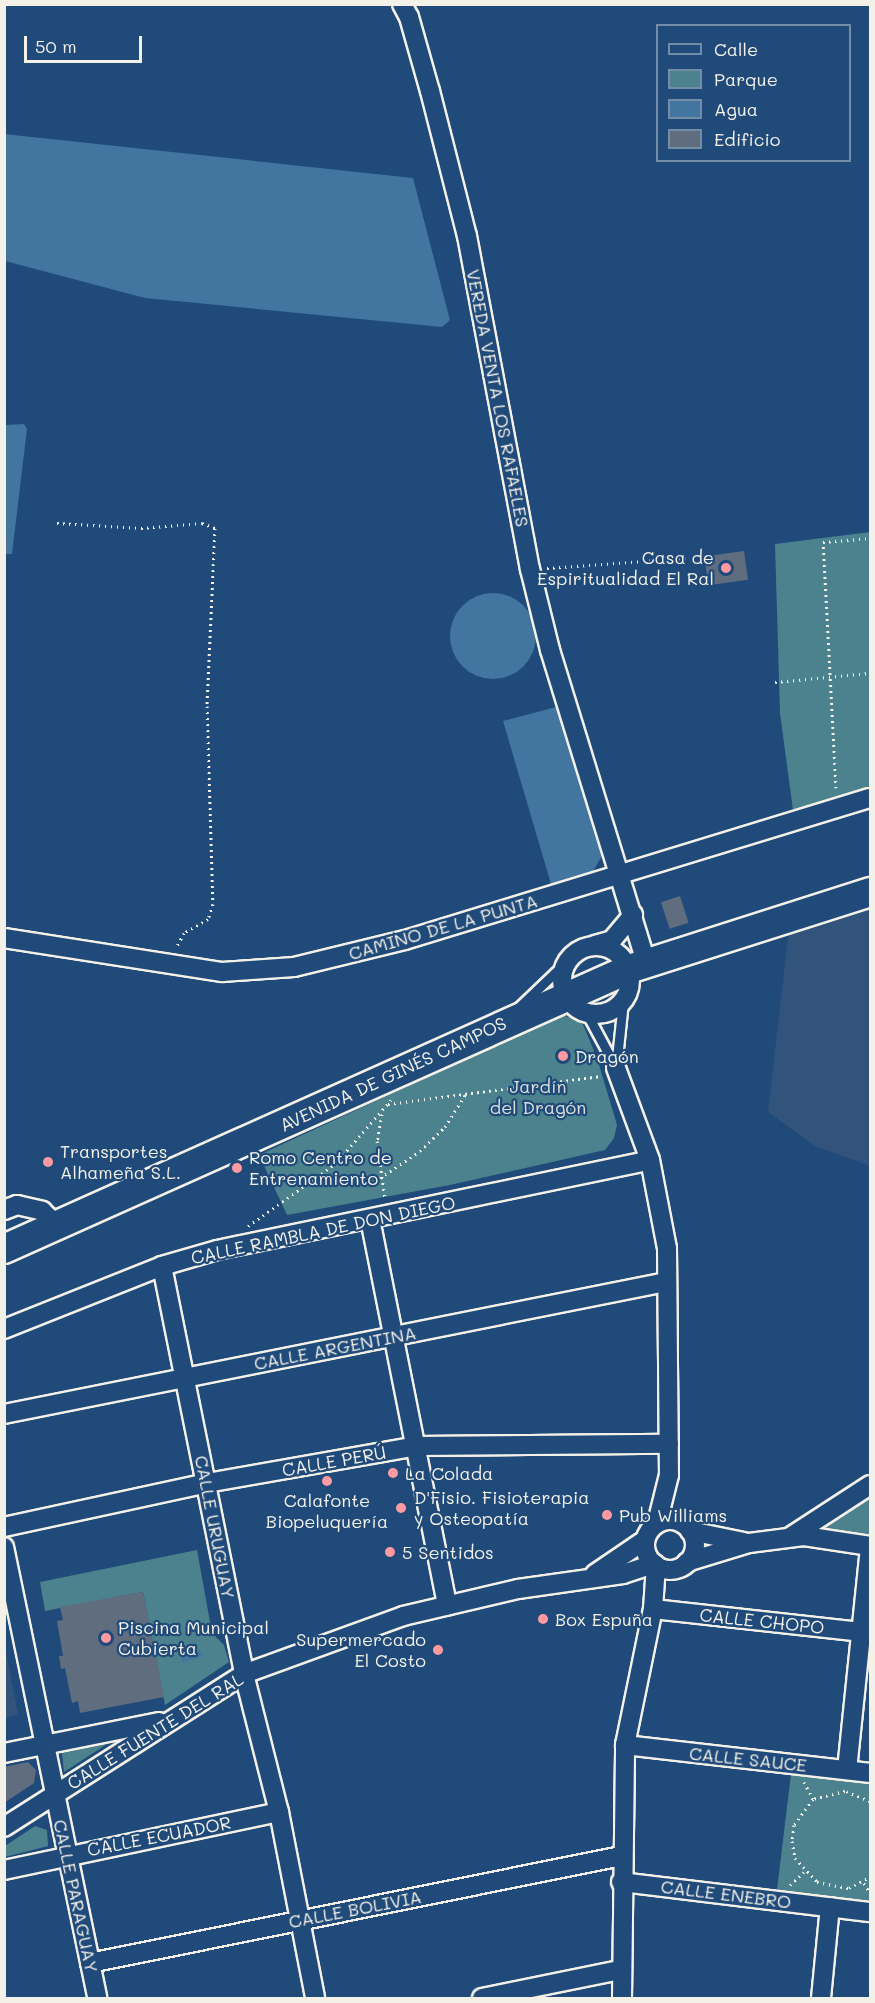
<!DOCTYPE html>
<meta charset="utf-8">
<style>
body{margin:0}
#map{position:relative;width:875px;height:2003px;overflow:hidden;background:#1f4a7a;font-family:Mali,sans-serif}
div>[style]{position:absolute}
[style*='--x']{left:calc(var(--x)*1px);top:calc(var(--y)*1px);width:calc(var(--w)*1px);rotate:calc(var(--a)*1deg)}
.built>*{inset:0;background:#32547c}
.green>*{inset:0;background:#4c818e}
.water>*{inset:0;background:#42759f;transform-origin:0 0}
.round{border-radius:50%}
.building>*{inset:0;background:#5f6d7f;transform-origin:0 0}
.path>*{height:3px;margin-top:-1.5px;transform-origin:0;background:repeating-linear-gradient(90deg,#f4f1e8 0 1.5px,transparent 0 6px)}
.roads{filter:drop-shadow(2px 0 #f4f1e8) drop-shadow(-2px 0 #f4f1e8) drop-shadow(0 2px #f4f1e8) drop-shadow(0 -2px #f4f1e8)}
.service>*{height:9px;margin:-4.5px;padding:0 4.5px;transform-origin:4.5px;border-radius:4.5px;background:#1f4a7a}
.minor>*{height:18px;margin:-9px;padding:0 9px;transform-origin:9px;border-radius:9px;background:#1f4a7a}
.minor>.ring{margin:-9px;padding:0;box-sizing:content-box;background:none;border:18px solid #1f4a7a;border-radius:50%}
.primary>*{height:28px;margin:-14px;padding:0 14px;transform-origin:14px;border-radius:14px;background:#1f4a7a}
.dots>*{width:16px;height:16px;translate:-50% -50%;box-sizing:border-box;border:3px solid #1f4a7a;border-radius:50%}
span{translate:-50% -50%;white-space:nowrap;text-align:center;line-height:1.15;-webkit-text-stroke:4.5px #1f4a7a;paint-order:stroke}
.street-label{font-size:18px;color:#f4f1e8}
.poi-label{font-size:18px;color:#f4f1e8}
.right{translate:-100% -50%;text-align:right}
.left{translate:0 -50%;text-align:left}
.park-label{font-size:18px;color:#dbe0da}
.frame{position:absolute;inset:0;border:6px solid #f4f1e8;pointer-events:none}
.legend{position:absolute;left:656px;top:24px;width:195px;height:138px;box-sizing:border-box;background:#1f4a7a;border:2px solid #748da6;margin:0;padding:8px 10px;list-style:none;font-size:18px;color:#f4f1e8}
.legend li{display:flex;align-items:center;gap:12px;height:30px}
.legend b{width:30px;border:2px solid #748da6}
.scale{position:absolute;left:24px;top:36px;width:118px;height:27px;box-sizing:border-box;border:3px solid #f4f1e8;border-top:0;padding-left:8px;font-size:18px;line-height:21px;white-space:nowrap;color:#f4f1e8;-webkit-text-stroke:4px #1f4a7a;paint-order:stroke}
</style>
<div id="map">
<div class="built">
<i style="clip-path:polygon(870px 904px,870px 1166px,815px 1146px,768px 1112px,789px 929px)"></i>
<i style="clip-path:polygon(5px 1646px,18px 1715px,5px 1718px,4px 1718px)"></i>
</div>
<div class="green">
<i style="clip-path:polygon(870px 532px,870px 787px,793px 810px,780px 713px,775px 544px)"></i>
<i style="clip-path:polygon(562px 1015px,582px 1022px,597px 1058px,617px 1125px,614px 1138px,605px 1150px,450px 1185px,287px 1215px,259px 1155px)"></i>
<i style="clip-path:polygon(870px 1490px,870px 1537px,816px 1530px)"></i>
<i style="clip-path:polygon(197px 1550px,212px 1633px,224px 1645px,229px 1662px,165px 1705px,143px 1592px,45px 1611px,40px 1582px)"></i>
<i style="clip-path:polygon(106px 1743px,107px 1744px,64px 1772px,62px 1752px)"></i>
<i style="clip-path:polygon(791px 1774px,870px 1784px,870px 1902px,777px 1890px)"></i>
<i style="clip-path:polygon(35px 1826px,47px 1830px,48px 1846px,5px 1857px,5px 1846px)"></i>
</div>
<div class="water">
<i style="clip-path:polygon(4px 134px,413px 178px,450px 320px,442px 327px,145px 298px,5px 261px)"></i>
<i style="clip-path:polygon(24px 424px,27px 429px,12px 554px,5px 554px,5px 425px)"></i>
<i class="round" style="left:450px;top:593px;width:86px;height:86px"></i>
<i style="clip-path:polygon(556px 707px,602px 856px,590px 876px,558px 885px,551px 884px,503px 721px)"></i>
<i style="left:200px;top:1650px;width:7px;height:20px;rotate:74deg"></i>
</div>
<div class="building">
<i style="left:744px;top:551px;width:29px;height:40px;rotate:82deg"></i>
<i style="left:680px;top:896px;width:28px;height:20px;rotate:72deg"></i>
<i style="clip-path:polygon(143px 1592px,164px 1697px,80px 1713px,78px 1701px,72px 1703px,65px 1668px,61px 1669px,59px 1656px,63px 1656px,57px 1621px,63px 1620px,60px 1607px)"></i>
<i style="clip-path:polygon(28px 1762px,36px 1770px,34px 1783px,4px 1803px,4px 1767px)"></i>
</div>
<div class="path">
<i style="--x:57;--y:523;--w:84;--a:3.4"></i>
<i style="--x:141;--y:528;--w:61;--a:-4.7"></i>
<i style="--x:202;--y:523;--w:14;--a:21"></i>
<i style="--x:215;--y:528;--w:178;--a:92.6"></i>
<i style="--x:207;--y:706;--w:198;--a:88.3"></i>
<i style="--x:213;--y:904;--w:16;--a:108"></i>
<i style="--x:208;--y:919;--w:28;--a:150"></i>
<i style="--x:184;--y:933;--w:17;--a:118"></i>
<i style="--x:547;--y:568;--w:139;--a:-4.1"></i>
<i style="--x:775;--y:682;--w:95;--a:-5.4"></i>
<i style="--x:836;--y:788;--w:246;--a:-93"></i>
<i style="--x:823;--y:542;--w:47;--a:-4.9"></i>
<i style="--x:388;--y:1104;--w:215;--a:-7.5"></i>
<i style="--x:382;--y:1114;--w:27;--a:100"></i>
<i style="--x:377;--y:1141;--w:59;--a:82.1"></i>
<i style="--x:380;--y:1178;--w:48;--a:-34"></i>
<i style="--x:420;--y:1151;--w:35;--a:-44"></i>
<i style="--x:445;--y:1127;--w:41;--a:-57.8"></i>
<i style="--x:248;--y:1226;--w:107;--a:-35.5"></i>
<i style="--x:335;--y:1164;--w:85;--a:-48.8"></i>
<i style="--x:804;--y:1782;--w:19;--a:62"></i>
<i style="--x:870;--y:1801;--w:27;--a:-158"></i>
<i style="--x:845;--y:1791;--w:33;--a:166"></i>
<i style="--x:813;--y:1799;--w:32;--a:126"></i>
<i style="--x:794;--y:1825;--w:16;--a:97"></i>
<i style="--x:792;--y:1841;--w:17;--a:80"></i>
<i style="--x:795;--y:1858;--w:33;--a:47"></i>
<i style="--x:817;--y:1882;--w:33;--a:11"></i>
<i style="--x:849;--y:1888;--w:24;--a:-28"></i>
<i style="--x:864;--y:1883;--w:12;--a:59"></i>
<i style="--x:790;--y:1885;--w:19;--a:-43"></i>
</div>
<div class="roads">
<div class="service">
<i style="--x:519;--y:1007;--w:64;--a:-43.7"></i>
<i style="--x:586;--y:1012;--w:61;--a:61.8"></i>
<i style="--x:616;--y:1068;--w:67;--a:-84"></i>
</div>
<div class="minor">
<i style="--x:402;--y:4;--w:15;--a:62"></i>
<i style="--x:409;--y:17;--w:77;--a:74.2"></i>
<i style="--x:430;--y:91;--w:150;--a:75.7"></i>
<i style="--x:467;--y:236;--w:339;--a:79.3"></i>
<i style="--x:530;--y:569;--w:83;--a:76.1"></i>
<i style="--x:550;--y:650;--w:327;--a:72.9"></i>
<i style="--x:4;--y:938;--w:221;--a:8.9"></i>
<i style="--x:222;--y:972;--w:72;--a:-4"></i>
<i style="--x:294;--y:967;--w:114;--a:-13.7"></i>
<i style="--x:405;--y:940;--w:486;--a:-17"></i>
<i style="--x:595;--y:945;--w:18;--a:-16"></i>
<i style="--x:612;--y:940;--w:33;--a:-50"></i>
<i class="ring" style="left:562px;top:946px;width:50px;height:50px"></i>
<i style="--x:616;--y:1068;--w:98;--a:69.7"></i>
<i style="--x:650;--y:1160;--w:90;--a:79.1"></i>
<i style="--x:667;--y:1248;--w:227;--a:89.5"></i>
<i style="--x:669;--y:1475;--w:49;--a:104"></i>
<i style="--x:4;--y:1210;--w:14;--a:-21"></i>
<i style="--x:17;--y:1205;--w:26;--a:13"></i>
<i style="--x:42;--y:1211;--w:22;--a:43"></i>
<i style="--x:370;--y:1219;--w:394;--a:78.7"></i>
<i style="--x:162;--y:1266;--w:416;--a:78.6"></i>
<i style="--x:244;--y:1674;--w:142;--a:75.8"></i>
<i style="--x:279;--y:1812;--w:189;--a:79"></i>
<i style="--x:4;--y:1329;--w:170;--a:-21.7"></i>
<i style="--x:162;--y:1266;--w:57;--a:-16.2"></i>
<i style="--x:217;--y:1250;--w:442;--a:-11.7"></i>
<i style="--x:4;--y:1414;--w:675;--a:-11.28"></i>
<i class="ring" style="left:645px;top:1520px;width:32px;height:32px"></i>
<i style="--x:4;--y:1527;--w:208;--a:-12.2"></i>
<i style="--x:207;--y:1483;--w:213;--a:-10"></i>
<i style="--x:417;--y:1446;--w:252;--a:-0.5"></i>
<i style="--x:690;--y:1531;--w:55;--a:11.5"></i>
<i style="--x:790;--y:1537;--w:95;--a:-33"></i>
<i style="--x:4;--y:1547;--w:460;--a:78.3"></i>
<i style="--x:687;--y:1562;--w:65;--a:-17"></i>
<i style="--x:749;--y:1543;--w:55;--a:-7.3"></i>
<i style="--x:804;--y:1536;--w:67;--a:8.6"></i>
<i style="--x:595;--y:1574;--w:60;--a:-34.2"></i>
<i style="--x:653;--y:1609;--w:218;--a:6.3"></i>
<i style="--x:625;--y:1745;--w:247;--a:6.5"></i>
<i style="--x:4;--y:1753;--w:158;--a:-11.3"></i>
<i style="--x:847;--y:1770;--w:225;--a:-84.1"></i>
<i style="--x:4;--y:1827;--w:285;--a:-32.5"></i>
<i style="--x:244;--y:1674;--w:169;--a:-20"></i>
<i style="--x:403;--y:1616;--w:118;--a:-13.2"></i>
<i style="--x:518;--y:1589;--w:106;--a:-8.1"></i>
<i style="--x:623;--y:1574;--w:33;--a:-18"></i>
<i style="--x:4;--y:1870;--w:281;--a:-11.9"></i>
<i style="--x:621;--y:1882;--w:251;--a:6.9"></i>
<i style="--x:90;--y:1963;--w:542;--a:-11.39"></i>
<i style="--x:482;--y:1998;--w:141;--a:-11.5"></i>
<i style="--x:622;--y:1998;--w:253;--a:-89.3"></i>
<i style="--x:625;--y:1745;--w:139;--a:-78.4"></i>
<i style="--x:653;--y:1609;--w:44;--a:-86.1"></i>
<i style="--x:821;--y:1998;--w:91;--a:-84.4"></i>
</div>
<div class="primary">
<i style="--x:4;--y:1249;--w:685;--a:-24.13"></i>
<i style="--x:629;--y:969;--w:253;--a:-17.7"></i>
</div>
</div>
<div class="dots">
<i style="left:726px;top:568px;background:#ff9aa2"></i>
<i style="left:563px;top:1056px;background:#ff9aa2"></i>
<i style="left:48px;top:1162px;background:#ff9aa2"></i>
<i style="left:237px;top:1168px;background:#ff9aa2"></i>
<i style="left:393px;top:1473px;background:#ff9aa2"></i>
<i style="left:327px;top:1481px;background:#ff9aa2"></i>
<i style="left:401px;top:1508px;background:#ff9aa2"></i>
<i style="left:607px;top:1515px;background:#ff9aa2"></i>
<i style="left:390px;top:1552px;background:#ff9aa2"></i>
<i style="left:543px;top:1619px;background:#ff9aa2"></i>
<i style="left:106px;top:1638px;background:#ff9aa2"></i>
<i style="left:438px;top:1650px;background:#ff9aa2"></i>
</div>
<div class="street-label">
<span style="left:498px;top:398px;rotate:79deg">VEREDA VENTA LOS RAFAELES</span>
<span style="left:443px;top:927px;rotate:-16deg">CAMINO DE LA PUNTA</span>
<span style="left:393px;top:1074px;rotate:-25deg">AVENIDA DE GINÉS CAMPOS</span>
<span style="left:323px;top:1230px;rotate:-12deg">CALLE RAMBLA DE DON DIEGO</span>
<span style="left:335px;top:1348px;rotate:-11deg">CALLE ARGENTINA</span>
<span style="left:334px;top:1461px;rotate:-10deg">CALLE PERÚ</span>
<span style="left:215px;top:1527px;rotate:79deg">CALLE URUGUAY</span>
<span style="left:762px;top:1621px;rotate:6deg">CALLE CHOPO</span>
<span style="left:155px;top:1731px;rotate:-32deg">CALLE FUENTE DEL RAL</span>
<span style="left:748px;top:1759px;rotate:6deg">CALLE SAUCE</span>
<span style="left:159px;top:1836px;rotate:-11deg">CALLE ECUADOR</span>
<span style="left:726px;top:1894px;rotate:7deg">CALLE ENEBRO</span>
<span style="left:76px;top:1896px;rotate:78deg">CALLE PARAGUAY</span>
<span style="left:355px;top:1909px;rotate:-11deg">CALLE BOLIVIA</span>
</div>
<div class="poi-label">
<span class="right" style="left:714px;top:568px">Casa de<br>Espiritualidad El Ral</span>
<span class="left" style="left:575px;top:1056px">Dragón</span>
<span class="left" style="left:60px;top:1162px">Transportes<br>Alhameña S.L.</span>
<span class="left" style="left:249px;top:1168px">Romo Centro de<br>Entrenamiento</span>
<span class="left" style="left:405px;top:1473px">La Colada</span>
<span class="left" style="left:414px;top:1508px">D'Fisio. Fisioterapia<br>y Osteopatía</span>
<span style="left:327px;top:1511px">Calafonte<br>Biopeluquería</span>
<span class="left" style="left:619px;top:1515px">Pub Williams</span>
<span class="left" style="left:402px;top:1552px">5 Sentidos</span>
<span class="left" style="left:555px;top:1619px">Box Espuña</span>
<span class="left" style="left:118px;top:1638px">Piscina Municipal<br>Cubierta</span>
<span class="right" style="left:426px;top:1650px">Supermercado<br>El Costo</span>
</div>
<div class="park-label">
<span style="left:538px;top:1097px">Jardín<br>del Dragón</span>
</div>
<div class="frame"></div>
<ul class="legend">
<li><b style="height:8px;background:#1f4a7a"></b>Calle</li>
<li><b style="height:16px;background:#4c818e"></b>Parque</li>
<li><b style="height:16px;background:#42759f"></b>Agua</li>
<li><b style="height:16px;background:#5f6d7f"></b>Edificio</li>
</ul>
<div class="scale">50 m</div>
</div>
